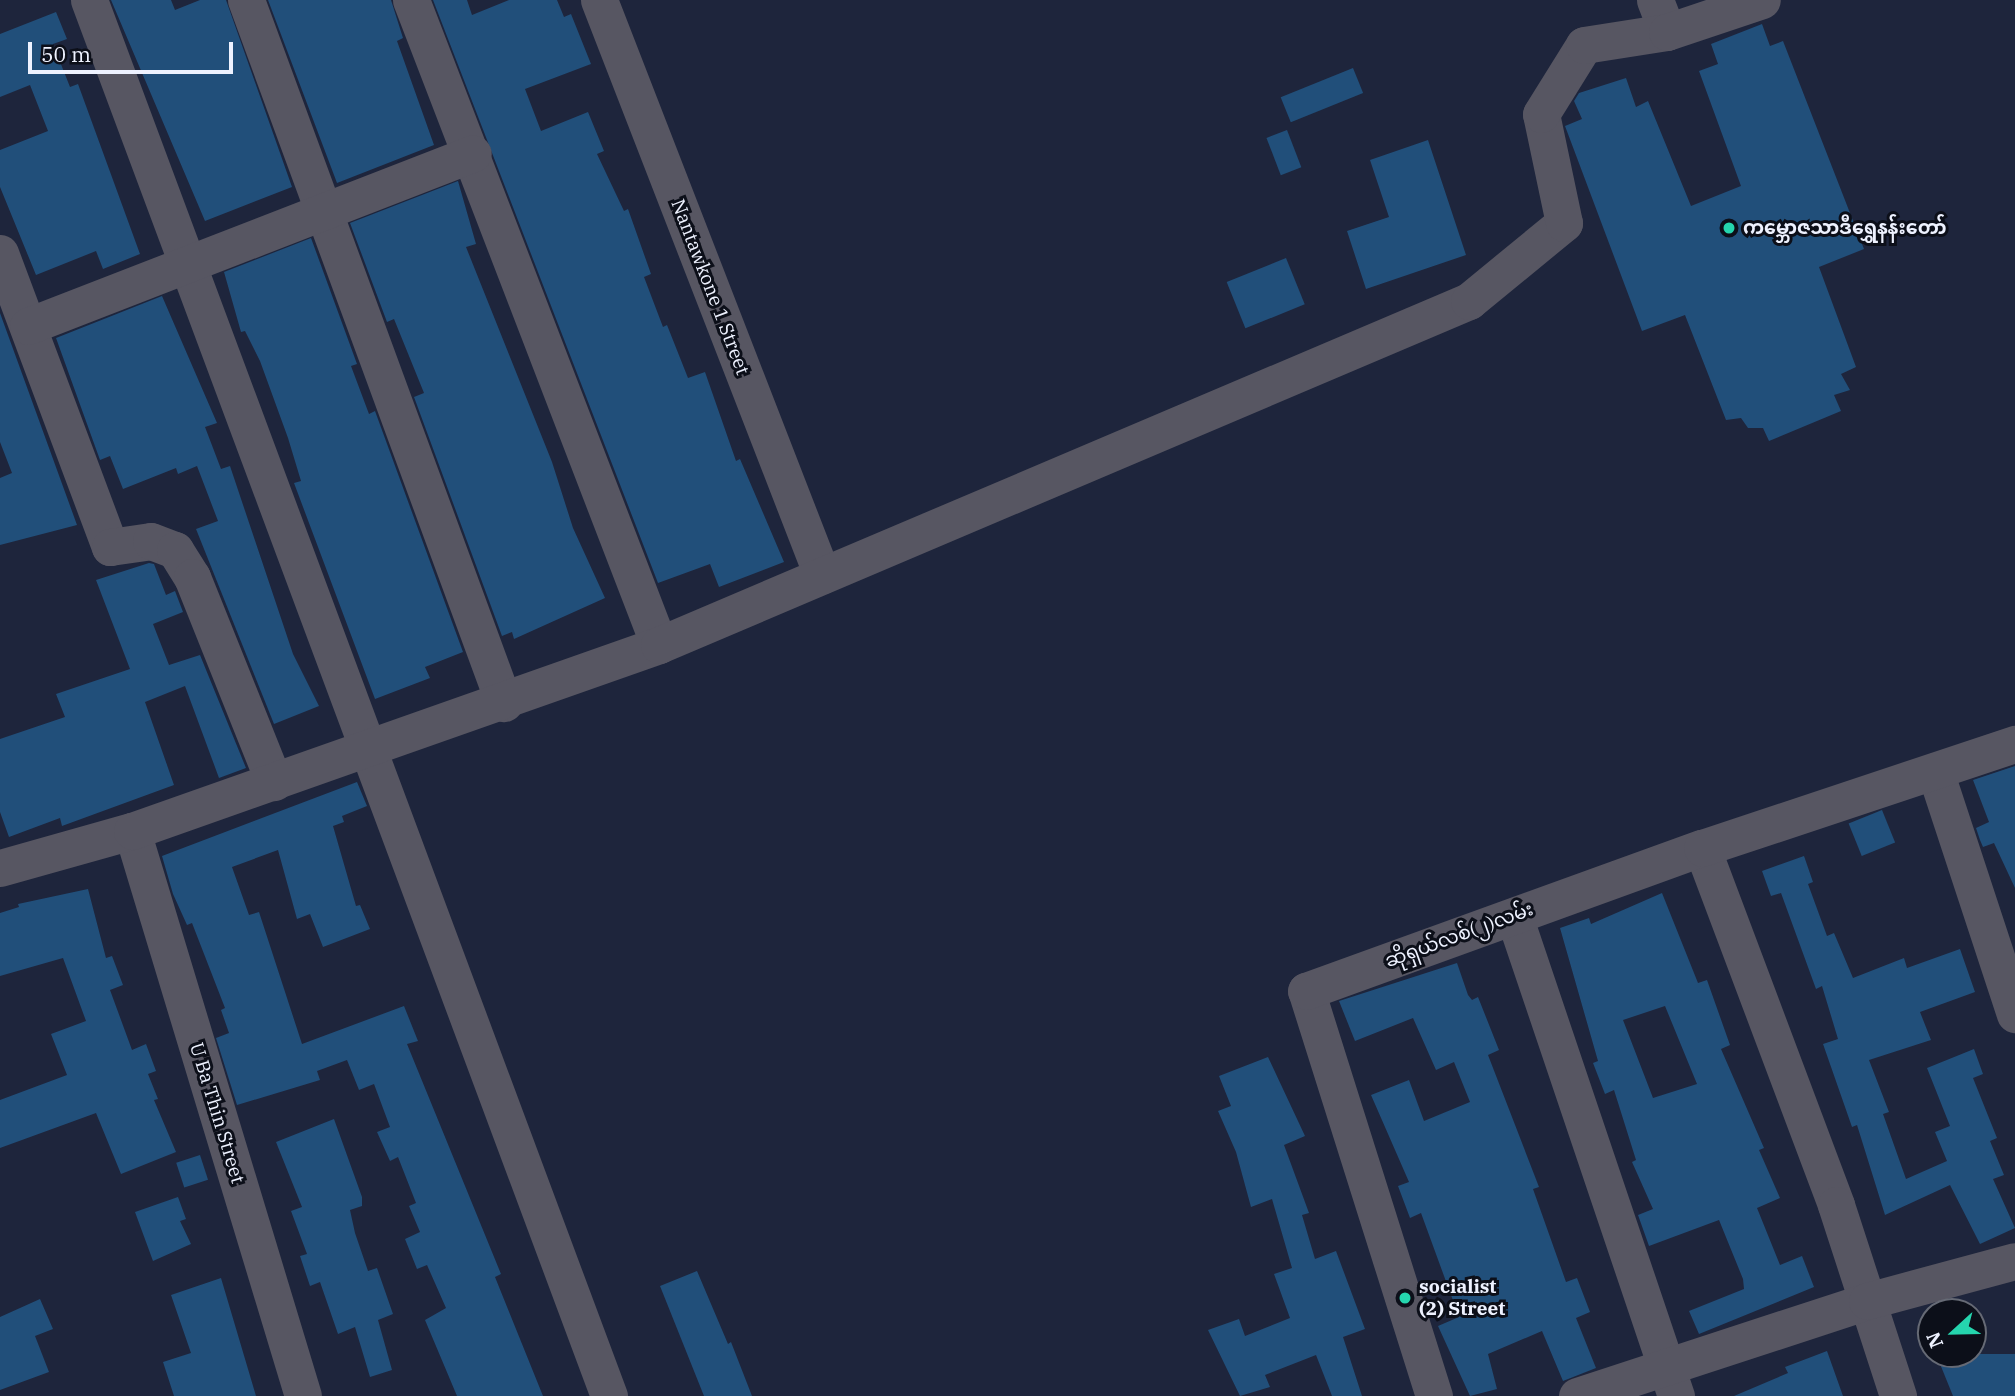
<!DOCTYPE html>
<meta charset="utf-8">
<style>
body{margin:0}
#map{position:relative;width:2015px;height:1396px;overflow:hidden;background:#1e253c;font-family:"IBM Plex Serif","Noto Sans Myanmar",serif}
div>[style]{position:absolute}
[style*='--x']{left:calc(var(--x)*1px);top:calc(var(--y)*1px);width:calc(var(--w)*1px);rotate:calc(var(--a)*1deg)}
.building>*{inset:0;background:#214f7a;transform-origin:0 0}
.minor>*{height:37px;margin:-18.5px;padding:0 18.5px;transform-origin:18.5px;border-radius:18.5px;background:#575662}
.dots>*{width:19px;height:19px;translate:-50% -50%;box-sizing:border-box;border:4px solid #0c0f19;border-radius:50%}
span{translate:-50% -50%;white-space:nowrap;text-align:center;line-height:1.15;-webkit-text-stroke:6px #0c0f19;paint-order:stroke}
.poi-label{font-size:19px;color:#eef2ff;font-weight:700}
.left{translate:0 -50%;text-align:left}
.street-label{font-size:19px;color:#eef2ff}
.north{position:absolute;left:1917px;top:1298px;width:70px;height:70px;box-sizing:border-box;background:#0c0f19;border:2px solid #666a75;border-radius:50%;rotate:248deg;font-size:19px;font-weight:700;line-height:28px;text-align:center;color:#eef2ff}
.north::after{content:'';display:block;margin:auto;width:24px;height:32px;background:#25d5ae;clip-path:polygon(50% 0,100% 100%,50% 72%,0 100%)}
.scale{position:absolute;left:28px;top:42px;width:205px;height:32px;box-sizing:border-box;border:4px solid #eef2ff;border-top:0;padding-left:9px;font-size:21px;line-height:24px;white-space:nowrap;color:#eef2ff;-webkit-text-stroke:5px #0c0f19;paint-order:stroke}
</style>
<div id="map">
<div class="building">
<i style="clip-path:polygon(111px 0,171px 0,175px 10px,200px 0,226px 0,292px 187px,205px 221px)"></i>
<i style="clip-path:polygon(268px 0,391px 0,403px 38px,397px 41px,434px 145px,337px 183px)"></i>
<i style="clip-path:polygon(433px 0,467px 0,472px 15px,509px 0,557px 0,564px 17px,571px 14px,591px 64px,525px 89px,541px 131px,588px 112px,604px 151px,597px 154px,624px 211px,628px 209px,651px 274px,644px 277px,663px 327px,667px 325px,688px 378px,705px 372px,736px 461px,740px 459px,784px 562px,719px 587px,710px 564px,658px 583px)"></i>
<i style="clip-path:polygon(56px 12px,67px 39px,53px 44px,70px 87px,78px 84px,140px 254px,103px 269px,96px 251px,36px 275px,0 187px,0 150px,48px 131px,30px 85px,0 97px,0 34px)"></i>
<i style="clip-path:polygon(1762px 24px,1770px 46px,1783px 41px,1864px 249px,1819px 267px,1856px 367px,1841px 374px,1850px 390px,1834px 395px,1841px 411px,1769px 441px,1763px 428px,1748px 428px,1741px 418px,1726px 420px,1685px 315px,1642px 331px,1565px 126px,1582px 119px,1574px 101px,1579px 93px,1626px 78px,1636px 107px,1648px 101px,1691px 206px,1741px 186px,1699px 71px,1718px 64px,1711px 44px)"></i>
<i style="left:1353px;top:68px;width:27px;height:78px;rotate:68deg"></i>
<i style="left:1287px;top:130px;width:40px;height:22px;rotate:69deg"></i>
<i style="clip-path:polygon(1428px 140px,1466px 255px,1366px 289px,1347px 231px,1389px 217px,1370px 160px)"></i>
<i style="clip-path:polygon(458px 181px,476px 244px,466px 247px,552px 462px,573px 528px,605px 598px,514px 639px,512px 632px,502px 636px,414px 397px,424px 393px,394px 319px,387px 322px,350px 223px)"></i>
<i style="clip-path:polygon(311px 238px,357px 364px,351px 366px,369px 414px,375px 411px,463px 652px,425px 667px,430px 678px,375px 699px,294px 483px,301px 481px,288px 438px,260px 361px,245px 331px,241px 332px,224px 272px)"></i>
<i style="left:1286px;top:258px;width:50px;height:64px;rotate:68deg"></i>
<i style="clip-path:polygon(162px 296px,217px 423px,205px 427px,221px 469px,230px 466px,293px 654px,319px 706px,274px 724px,196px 529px,218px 521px,197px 466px,178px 474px,176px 468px,123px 489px,110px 456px,100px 460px,56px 338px)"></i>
<i style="clip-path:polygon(0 313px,77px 525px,0 545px,0 478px,12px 473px,0 442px)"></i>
<i style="clip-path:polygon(149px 563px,154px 564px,166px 595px,175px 591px,183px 612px,153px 624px,169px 665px,200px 655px,246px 768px,219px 778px,185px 686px,145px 702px,174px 785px,62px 826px,60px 818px,9px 837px,0 812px,0 739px,65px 717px,56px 694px,130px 669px,96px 580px)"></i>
<i style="clip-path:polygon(2015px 766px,2015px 888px,1994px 843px,1983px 847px,1980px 840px,1976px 828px,1989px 822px,1973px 780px)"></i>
<i style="clip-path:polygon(357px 782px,367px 806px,342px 816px,344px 822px,333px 826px,356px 906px,360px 905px,370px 929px,323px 947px,310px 914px,297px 919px,278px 850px,232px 867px,249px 915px,259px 912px,302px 1044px,404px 1006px,418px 1041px,407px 1044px,501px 1274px,495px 1277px,543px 1396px,457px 1396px,425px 1320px,446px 1308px,427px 1265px,417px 1269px,405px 1239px,420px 1232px,409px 1206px,416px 1203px,398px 1157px,390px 1161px,377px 1132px,390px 1127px,374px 1084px,359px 1090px,347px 1060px,317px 1071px,320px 1080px,237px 1105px,216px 1038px,229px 1033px,221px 1010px,225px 1008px,192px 923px,187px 925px,173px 894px,162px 856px)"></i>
<i style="left:1882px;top:810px;width:35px;height:36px;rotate:68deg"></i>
<i style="clip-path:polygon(1804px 856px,1813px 882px,1808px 884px,1827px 936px,1834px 933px,1853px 978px,1904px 958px,1907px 968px,1960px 949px,1975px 992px,1920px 1012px,1931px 1040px,1869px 1060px,1889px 1112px,1883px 1114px,1906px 1179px,1947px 1161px,1935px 1132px,1950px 1126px,1927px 1068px,1974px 1049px,1983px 1074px,1973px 1078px,1997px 1138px,1990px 1141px,2004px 1175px,1993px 1179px,2015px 1228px,1980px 1244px,1950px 1185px,1885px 1215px,1857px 1125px,1852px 1127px,1823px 1044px,1838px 1039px,1822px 986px,1816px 989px,1781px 893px,1771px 896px,1762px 871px)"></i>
<i style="clip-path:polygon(88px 889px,106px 958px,112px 956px,123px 985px,110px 990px,132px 1050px,146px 1044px,156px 1071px,148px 1074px,158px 1099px,154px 1100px,176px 1152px,121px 1174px,96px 1113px,0 1148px,0 1100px,67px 1075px,51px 1034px,86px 1021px,63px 958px,0 976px,0 913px,19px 907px,18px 904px)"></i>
<i style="clip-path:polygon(evenodd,1662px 893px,1698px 983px,1707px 980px,1730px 1045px,1721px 1049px,1764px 1148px,1759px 1150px,1780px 1198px,1757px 1208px,1780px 1265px,1802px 1256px,1814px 1287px,1699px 1334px,1689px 1311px,1744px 1289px,1743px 1279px,1719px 1220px,1649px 1246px,1638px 1215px,1653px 1209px,1632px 1162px,1636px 1160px,1614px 1090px,1605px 1094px,1593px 1063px,1598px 1061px,1560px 928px,1589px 918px,1591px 924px,1662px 893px,1665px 1006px,1697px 1084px,1653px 1098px,1623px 1020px,1665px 1006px)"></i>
<i style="clip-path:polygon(1457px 963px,1468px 995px,1472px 1000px,1478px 997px,1499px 1050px,1488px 1055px,1539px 1187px,1533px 1189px,1566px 1282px,1577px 1278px,1590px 1312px,1576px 1318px,1596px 1368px,1563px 1381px,1542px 1331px,1488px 1354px,1497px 1389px,1470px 1396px,1438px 1326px,1459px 1317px,1421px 1213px,1410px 1218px,1398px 1186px,1409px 1182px,1371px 1095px,1409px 1080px,1424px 1121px,1470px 1102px,1454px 1062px,1436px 1070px,1413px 1018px,1355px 1041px,1339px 1001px)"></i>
<i style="clip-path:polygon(1268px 1057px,1305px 1136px,1284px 1145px,1309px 1213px,1302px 1215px,1315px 1259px,1336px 1251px,1365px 1329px,1343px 1337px,1362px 1396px,1332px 1396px,1316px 1355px,1265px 1375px,1270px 1387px,1240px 1396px,1208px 1330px,1239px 1319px,1245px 1336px,1290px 1318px,1274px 1274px,1292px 1268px,1272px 1199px,1251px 1207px,1236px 1152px,1218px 1111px,1231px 1106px,1219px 1076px)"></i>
<i style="clip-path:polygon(334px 1119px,362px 1197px,362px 1206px,350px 1210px,355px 1233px,368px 1271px,377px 1268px,393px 1314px,378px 1320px,392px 1370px,370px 1377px,355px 1327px,338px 1334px,320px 1282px,310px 1286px,300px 1256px,307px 1254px,291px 1211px,302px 1207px,276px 1142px)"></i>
<i style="left:200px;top:1155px;width:26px;height:25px;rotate:72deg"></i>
<i style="clip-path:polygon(178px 1197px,186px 1219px,180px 1221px,191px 1244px,153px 1261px,135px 1212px)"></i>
<i style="clip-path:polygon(697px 1271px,728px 1344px,731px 1342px,752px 1396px,704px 1396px,660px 1286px)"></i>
<i style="clip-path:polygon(221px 1278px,256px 1396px,174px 1396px,163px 1362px,191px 1353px,171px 1295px)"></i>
<i style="clip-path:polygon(40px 1299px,53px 1329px,35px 1336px,49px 1372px,0 1390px,0 1317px)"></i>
<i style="clip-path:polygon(1827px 1351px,1843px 1396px,1734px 1396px,1788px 1373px,1785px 1367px)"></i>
<i style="clip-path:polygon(1936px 1354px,2015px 1354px,2015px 1396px,1953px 1396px)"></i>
</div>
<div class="minor">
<i style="--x:89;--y:0;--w:1490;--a:69.57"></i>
<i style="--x:246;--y:0;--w:749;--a:69.85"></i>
<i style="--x:411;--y:0;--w:691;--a:68.97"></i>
<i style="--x:599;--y:0;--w:617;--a:68.8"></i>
<i style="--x:1655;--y:0;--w:34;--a:69"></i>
<i style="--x:0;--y:253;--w:314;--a:69.5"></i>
<i style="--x:110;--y:547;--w:41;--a:-8.3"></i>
<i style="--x:151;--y:541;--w:26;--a:21"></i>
<i style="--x:175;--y:550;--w:32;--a:58"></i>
<i style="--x:192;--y:577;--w:221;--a:68.2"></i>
<i style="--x:28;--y:326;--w:477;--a:-21.2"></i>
<i style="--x:1935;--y:771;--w:256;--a:71.8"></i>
<i style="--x:132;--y:831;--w:590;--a:73.16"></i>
<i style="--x:1702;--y:848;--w:381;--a:69.4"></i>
<i style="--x:1836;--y:1205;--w:201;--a:72"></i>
<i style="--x:0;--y:868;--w:137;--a:-15.7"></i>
<i style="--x:132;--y:831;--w:559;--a:-19.44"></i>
<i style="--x:659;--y:645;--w:880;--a:-23.01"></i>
<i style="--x:1469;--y:301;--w:123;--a:-39.4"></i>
<i style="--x:1564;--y:223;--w:111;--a:-101.9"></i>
<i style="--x:1541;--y:114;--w:81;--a:-58.1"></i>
<i style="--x:1584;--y:45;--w:84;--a:-8.9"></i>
<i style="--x:1667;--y:32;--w:100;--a:-18.6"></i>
<i style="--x:1514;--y:916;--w:507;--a:71.35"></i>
<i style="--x:1434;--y:1396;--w:425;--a:-107.5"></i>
<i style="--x:1306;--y:991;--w:421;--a:-19.9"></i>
<i style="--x:1702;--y:848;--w:330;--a:-18.4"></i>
<i style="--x:1577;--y:1396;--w:305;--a:-18.1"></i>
<i style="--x:1867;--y:1301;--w:153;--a:-15.1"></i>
</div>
<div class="dots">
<i style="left:1729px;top:228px;background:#25d5ae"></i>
<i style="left:1405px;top:1298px;background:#25d5ae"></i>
</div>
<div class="poi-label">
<span class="left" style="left:1743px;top:228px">ကမ္ဘောဇသာဒီရွှေနန်းတော်</span>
<span class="left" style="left:1419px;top:1298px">socialist<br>(2) Street</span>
</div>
<div class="street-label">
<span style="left:710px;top:287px;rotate:69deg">Nantawkone 1 Street</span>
<span style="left:1459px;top:935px;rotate:-20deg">ဆိုရှယ်လစ်(၂)လမ်း</span>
<span style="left:217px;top:1113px;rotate:73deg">U Ba Thin Street</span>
</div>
<div class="north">N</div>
<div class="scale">50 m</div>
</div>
